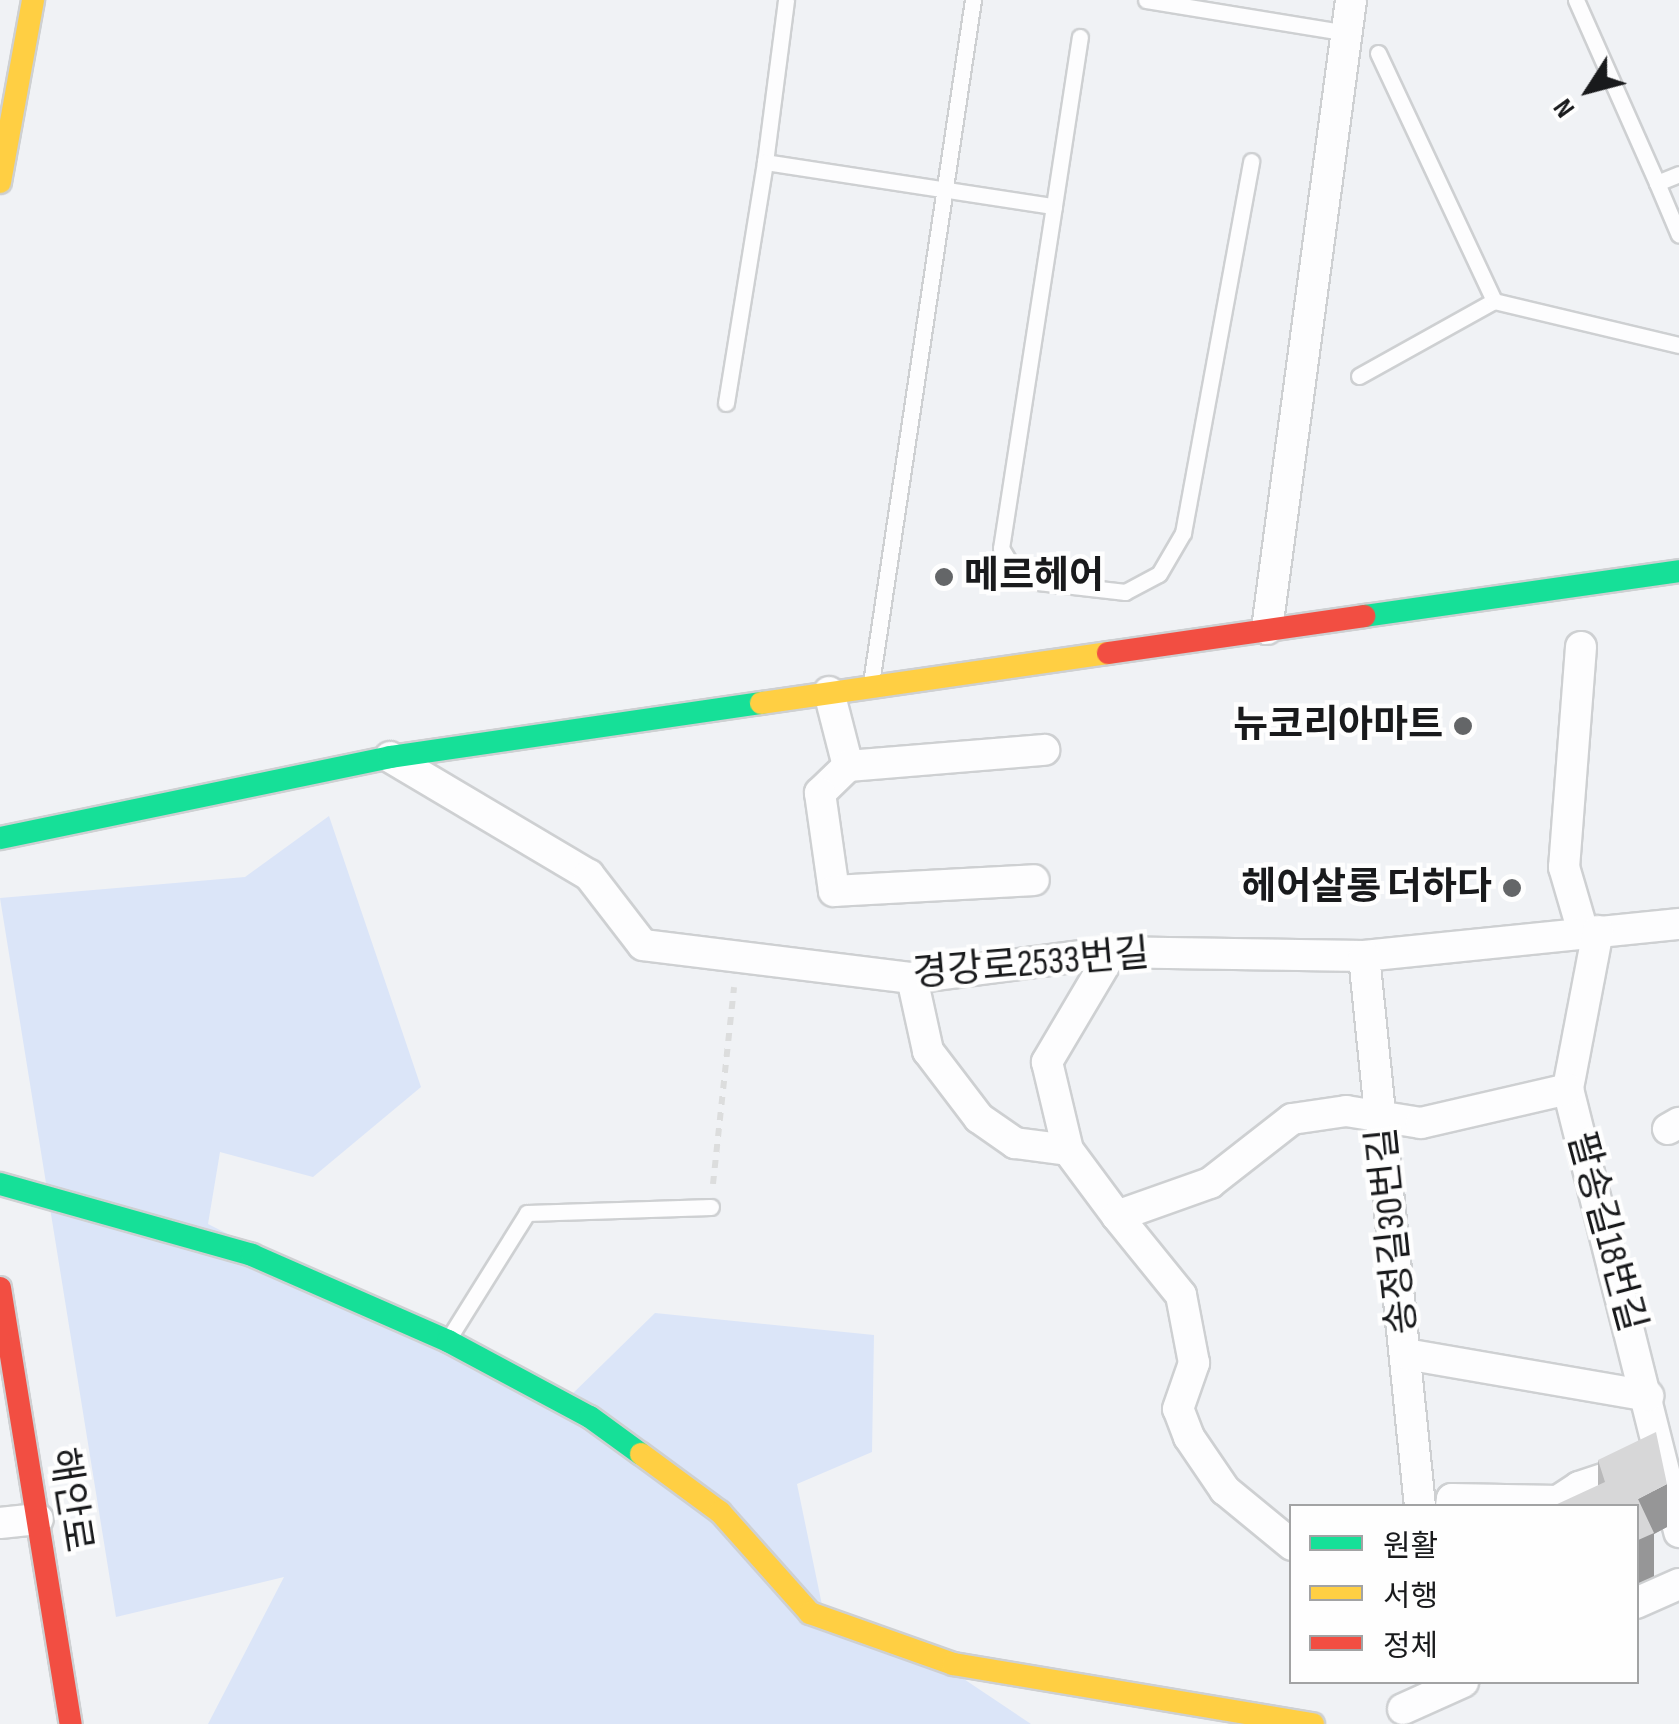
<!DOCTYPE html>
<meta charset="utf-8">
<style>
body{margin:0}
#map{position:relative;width:1679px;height:1724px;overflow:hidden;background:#f0f2f5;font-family:"Sofia Sans Condensed","Noto Sans KR",sans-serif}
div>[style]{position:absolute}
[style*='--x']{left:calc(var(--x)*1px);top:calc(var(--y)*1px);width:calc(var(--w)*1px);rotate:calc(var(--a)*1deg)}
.green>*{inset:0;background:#dbe5f8}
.path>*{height:6px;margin-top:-3px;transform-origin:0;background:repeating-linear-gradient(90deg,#dcdddd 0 8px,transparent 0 16px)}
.roads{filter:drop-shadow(2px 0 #ced0d2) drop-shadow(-2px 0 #ced0d2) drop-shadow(0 2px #ced0d2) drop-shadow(0 -2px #ced0d2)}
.lane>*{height:15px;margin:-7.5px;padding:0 7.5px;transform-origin:7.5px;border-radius:7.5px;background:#fdfdfe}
.street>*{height:30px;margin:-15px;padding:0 15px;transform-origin:15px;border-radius:15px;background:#fdfdfe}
.fast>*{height:22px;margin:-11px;padding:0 11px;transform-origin:11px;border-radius:11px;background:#16e098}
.slow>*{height:22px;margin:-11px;padding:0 11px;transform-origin:11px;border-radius:11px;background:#ffcf43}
.jam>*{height:22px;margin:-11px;padding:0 11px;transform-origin:11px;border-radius:11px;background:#f24e42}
.wall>*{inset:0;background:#b9b9ba}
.shaded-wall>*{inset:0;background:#969697}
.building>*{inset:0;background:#d7d7d8}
.dots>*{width:28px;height:28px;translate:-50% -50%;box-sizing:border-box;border:5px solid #fefefe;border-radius:50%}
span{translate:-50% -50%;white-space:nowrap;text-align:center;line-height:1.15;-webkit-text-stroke:9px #fefefe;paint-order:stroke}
.poi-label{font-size:38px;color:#191a1c;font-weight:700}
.left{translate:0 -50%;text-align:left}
.right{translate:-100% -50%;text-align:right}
.street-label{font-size:38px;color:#191a1c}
.legend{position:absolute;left:1289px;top:1504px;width:350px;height:180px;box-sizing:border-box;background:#fefefe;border:2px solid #a2a3a4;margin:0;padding:12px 18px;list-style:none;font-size:30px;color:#191a1c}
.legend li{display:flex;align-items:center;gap:20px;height:50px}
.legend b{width:50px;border:2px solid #a2a3a4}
.north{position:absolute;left:1539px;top:40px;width:100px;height:100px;-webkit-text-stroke:8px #fefefe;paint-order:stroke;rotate:234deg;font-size:28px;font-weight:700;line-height:40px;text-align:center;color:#191a1c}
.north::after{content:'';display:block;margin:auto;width:35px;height:45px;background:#191a1c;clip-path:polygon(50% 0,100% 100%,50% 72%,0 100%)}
</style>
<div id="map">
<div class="green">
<i style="clip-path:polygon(329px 816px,421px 1087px,313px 1177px,220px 1152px,208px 1224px,563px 1403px,655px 1313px,874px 1335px,872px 1452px,797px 1484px,822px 1605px,925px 1653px,1031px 1724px,208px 1724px,284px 1577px,116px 1617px,0 898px,245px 877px)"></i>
</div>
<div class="path">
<i style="--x:713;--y:1184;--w:198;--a:-83.9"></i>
</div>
<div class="roads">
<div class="lane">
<i style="--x:1146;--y:0;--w:204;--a:9.3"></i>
<i style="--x:1576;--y:0;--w:200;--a:66.1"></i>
<i style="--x:1657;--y:183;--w:24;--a:-22"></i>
<i style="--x:1378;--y:53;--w:274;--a:64.9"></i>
<i style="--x:765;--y:162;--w:163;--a:-82.6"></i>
<i style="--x:1657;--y:183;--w:56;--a:67.1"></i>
<i style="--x:1054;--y:206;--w:171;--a:-81.3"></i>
<i style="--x:1359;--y:376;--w:154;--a:-29.1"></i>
<i style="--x:1494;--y:301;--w:190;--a:13.4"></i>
<i style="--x:726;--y:403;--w:244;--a:-80.8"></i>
<i style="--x:765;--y:162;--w:292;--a:8.7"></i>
<i style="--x:1054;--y:206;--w:346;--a:98.8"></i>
<i style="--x:1001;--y:548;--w:37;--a:59"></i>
<i style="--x:1020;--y:580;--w:106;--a:6.5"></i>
<i style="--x:1125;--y:592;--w:38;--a:-28"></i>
<i style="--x:1159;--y:574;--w:48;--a:-59.7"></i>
<i style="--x:1183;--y:533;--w:378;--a:-79.6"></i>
<i style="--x:871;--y:683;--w:691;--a:-81.51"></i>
<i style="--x:449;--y:1338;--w:147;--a:-58"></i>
<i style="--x:527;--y:1213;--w:184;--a:-1.9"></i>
</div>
<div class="street">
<i style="--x:1267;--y:629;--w:635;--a:-82.39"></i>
<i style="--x:1581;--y:647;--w:221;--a:94.4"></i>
<i style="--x:1564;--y:867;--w:68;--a:73.7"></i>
<i style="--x:829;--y:692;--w:76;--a:75.6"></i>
<i style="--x:848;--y:766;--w:197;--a:-4.7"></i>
<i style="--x:390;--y:757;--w:231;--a:30.7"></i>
<i style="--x:589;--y:875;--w:88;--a:52.4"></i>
<i style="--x:643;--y:945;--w:271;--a:7"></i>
<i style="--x:912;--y:978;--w:202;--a:-7.4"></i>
<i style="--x:1112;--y:952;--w:252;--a:0.9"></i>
<i style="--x:1364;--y:956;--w:317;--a:-5.8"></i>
<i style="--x:848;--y:766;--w:39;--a:136"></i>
<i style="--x:820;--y:793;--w:99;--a:81.9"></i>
<i style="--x:834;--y:891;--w:200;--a:-3.1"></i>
<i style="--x:1598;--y:931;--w:161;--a:100.8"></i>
<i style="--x:1568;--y:1089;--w:457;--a:75.9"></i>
<i style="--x:1112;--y:952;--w:128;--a:120.6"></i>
<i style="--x:1047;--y:1062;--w:90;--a:76.6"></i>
<i style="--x:1068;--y:1150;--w:82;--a:53.4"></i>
<i style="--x:1364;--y:956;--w:553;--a:84.19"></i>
<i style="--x:912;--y:978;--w:75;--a:77.6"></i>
<i style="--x:928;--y:1051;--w:84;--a:52.7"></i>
<i style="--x:979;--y:1118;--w:44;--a:34.8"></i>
<i style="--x:1015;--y:1143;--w:53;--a:7.5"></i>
<i style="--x:1668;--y:1129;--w:13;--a:-29"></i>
<i style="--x:1406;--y:1354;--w:246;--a:9.8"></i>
<i style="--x:1451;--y:1506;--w:7;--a:-82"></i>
<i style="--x:1452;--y:1499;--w:107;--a:1.1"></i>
<i style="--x:1550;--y:1506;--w:35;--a:-33"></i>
<i style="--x:1579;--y:1487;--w:57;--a:-18.4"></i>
<i style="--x:0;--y:1523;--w:38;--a:-6"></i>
<i style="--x:1292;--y:1545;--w:87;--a:-140.6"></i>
<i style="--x:1225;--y:1490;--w:64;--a:-124.2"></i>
<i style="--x:1189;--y:1437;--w:30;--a:-111"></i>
<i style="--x:1178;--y:1409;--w:49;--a:-70.8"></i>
<i style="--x:1194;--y:1363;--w:69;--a:-100.8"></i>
<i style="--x:1181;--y:1295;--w:102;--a:-129"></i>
<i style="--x:1117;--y:1216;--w:99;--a:-19.5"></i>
<i style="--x:1210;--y:1183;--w:104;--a:-38"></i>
<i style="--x:1292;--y:1119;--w:55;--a:-8.4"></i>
<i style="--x:1346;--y:1111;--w:76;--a:9.1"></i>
<i style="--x:1421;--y:1123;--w:151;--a:-13"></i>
<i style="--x:1636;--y:1603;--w:47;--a:-23.8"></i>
<i style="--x:1403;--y:1709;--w:66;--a:-24.2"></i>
</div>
<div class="fast">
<i style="--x:1364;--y:616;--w:318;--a:-8.1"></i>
<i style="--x:0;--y:838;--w:398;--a:-11.7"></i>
<i style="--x:390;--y:757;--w:375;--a:-8.3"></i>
<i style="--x:0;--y:1184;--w:262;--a:15.7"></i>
<i style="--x:252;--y:1255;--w:214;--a:23.7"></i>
<i style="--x:448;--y:1341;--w:161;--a:28.2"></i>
<i style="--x:590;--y:1417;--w:63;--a:36"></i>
</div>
<div class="slow">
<i style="--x:0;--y:182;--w:185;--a:-79.7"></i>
<i style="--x:761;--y:703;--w:351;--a:-8.2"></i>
<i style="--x:641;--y:1454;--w:98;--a:36.3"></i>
<i style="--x:720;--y:1512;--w:135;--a:48.3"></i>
<i style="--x:810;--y:1613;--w:152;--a:19.6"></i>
<i style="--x:953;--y:1664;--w:365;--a:9.5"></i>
</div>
<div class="jam">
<i style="--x:1108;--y:653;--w:259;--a:-8.2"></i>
<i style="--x:0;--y:1288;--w:442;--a:80.8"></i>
</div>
</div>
<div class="wall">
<i style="clip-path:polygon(1598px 1460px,1667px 1527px,1654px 1534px,1654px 1576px,1636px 1584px,1636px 1506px,1598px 1485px)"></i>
</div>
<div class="shaded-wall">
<i style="clip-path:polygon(1667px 1484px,1667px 1527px,1654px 1534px,1654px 1576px,1636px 1584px,1638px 1499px)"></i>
</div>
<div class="building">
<i style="clip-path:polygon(1656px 1432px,1667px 1484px,1638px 1499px,1654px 1533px,1636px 1541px,1636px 1506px,1553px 1506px,1605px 1482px,1598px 1460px)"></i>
</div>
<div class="dots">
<i style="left:944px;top:577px;background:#646668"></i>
<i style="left:1463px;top:726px;background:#646668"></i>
<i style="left:1512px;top:888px;background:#646668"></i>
</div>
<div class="poi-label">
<span class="left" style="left:964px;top:577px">메르헤어</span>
<span class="right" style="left:1443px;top:726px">뉴코리아마트</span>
<span class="right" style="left:1492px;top:888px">헤어살롱 더하다</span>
</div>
<div class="street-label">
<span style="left:1031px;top:964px;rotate:-5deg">경강로2533번길</span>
<span style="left:1393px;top:1231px;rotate:-96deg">송정길30번길</span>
<span style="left:1606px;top:1232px;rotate:75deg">팔송길18번길</span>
<span style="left:70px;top:1500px;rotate:81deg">해안로</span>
</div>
<ul class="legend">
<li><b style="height:12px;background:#16e098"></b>원활</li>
<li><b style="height:12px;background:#ffcf43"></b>서행</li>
<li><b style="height:12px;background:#f24e42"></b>정체</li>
</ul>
<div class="north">N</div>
</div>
